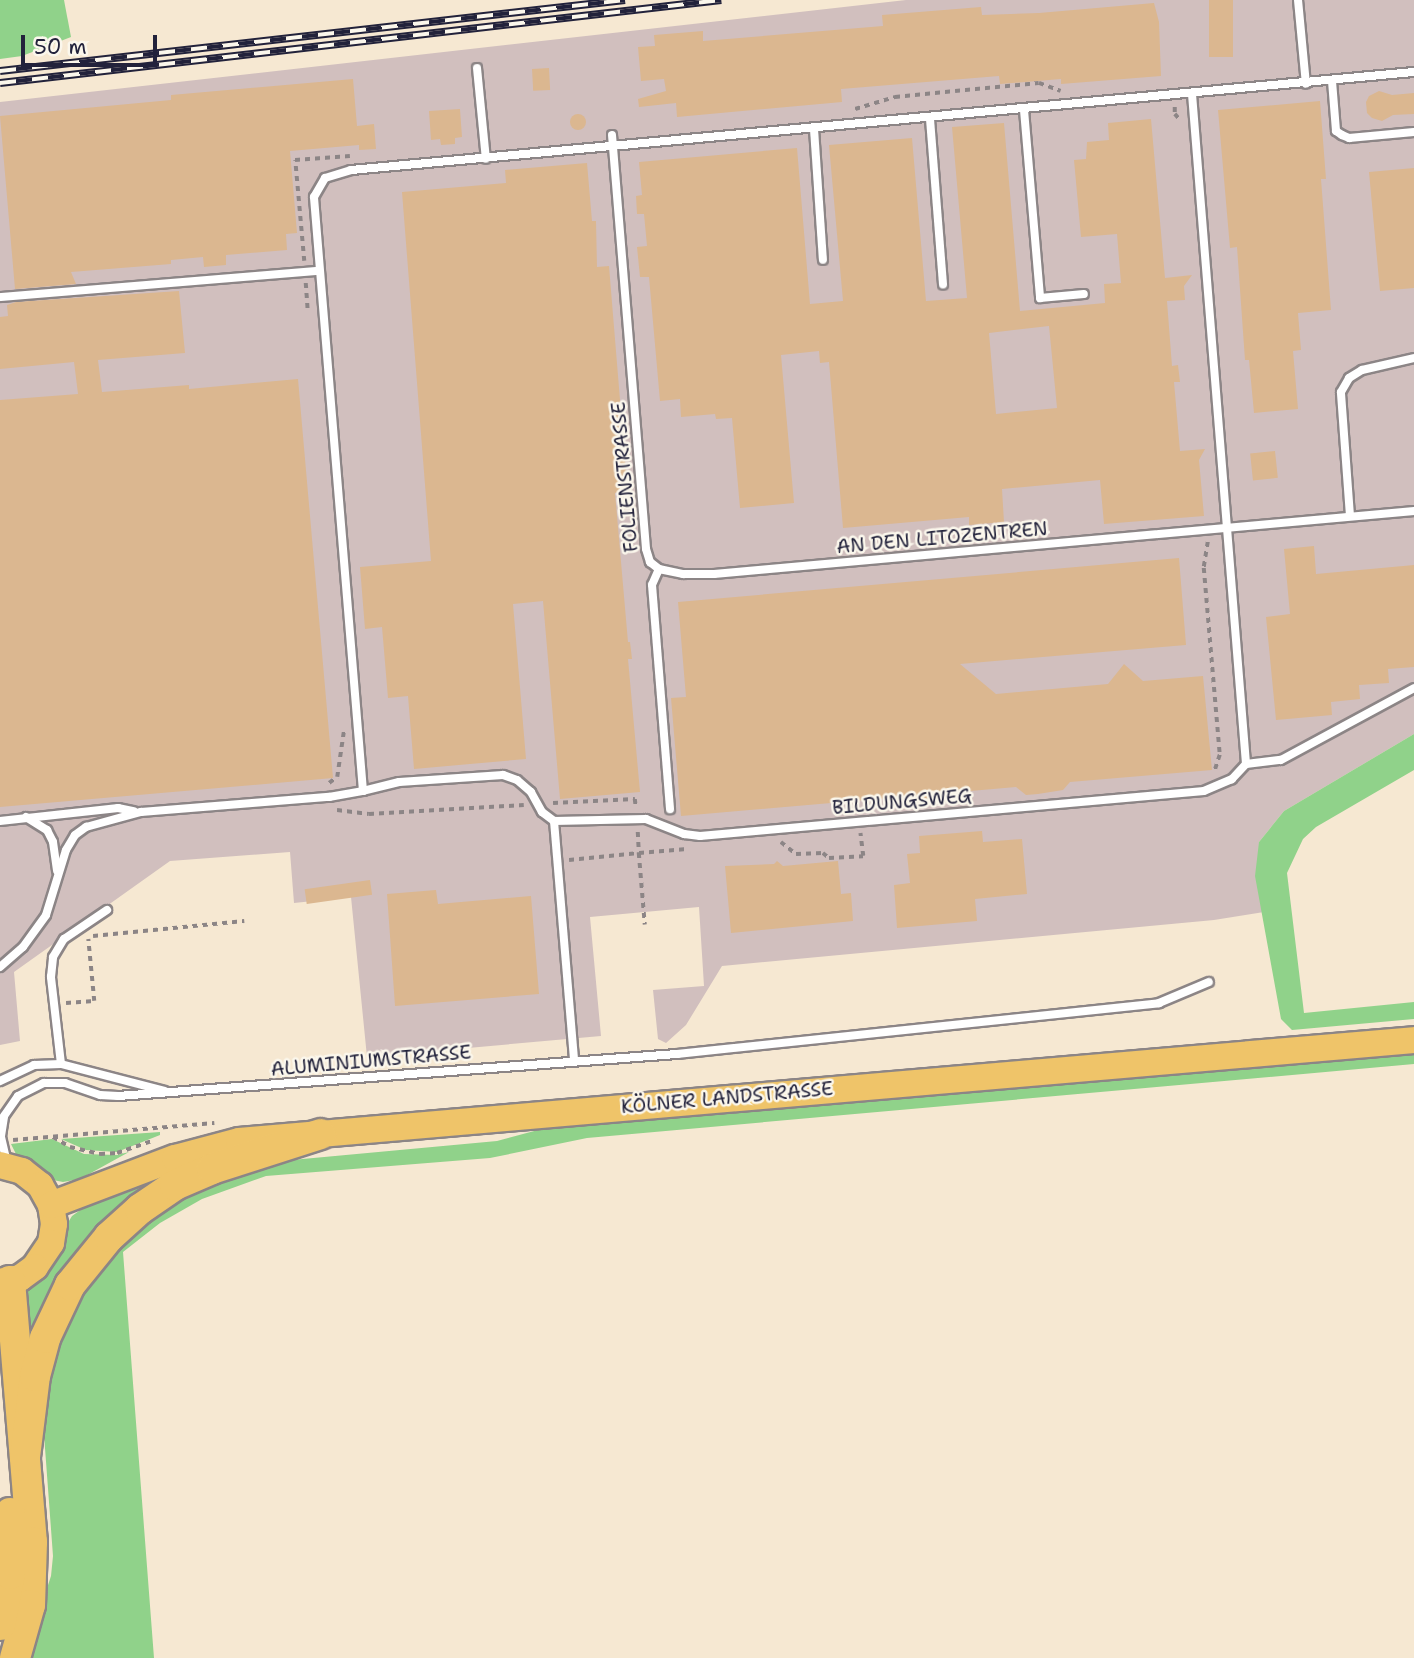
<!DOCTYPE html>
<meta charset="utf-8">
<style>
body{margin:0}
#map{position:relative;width:1414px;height:1658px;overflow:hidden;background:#f6e8d2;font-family:"Shantell Sans",sans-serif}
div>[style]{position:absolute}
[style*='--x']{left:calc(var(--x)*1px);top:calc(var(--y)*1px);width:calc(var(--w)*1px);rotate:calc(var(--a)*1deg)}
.industrial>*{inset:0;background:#d1bfbe}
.green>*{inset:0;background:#90d28a}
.building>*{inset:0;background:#dbb790;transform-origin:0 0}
.round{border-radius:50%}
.path>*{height:3.5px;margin-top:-1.75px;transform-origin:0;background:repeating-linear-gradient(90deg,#8c8586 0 5px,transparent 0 10px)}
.roads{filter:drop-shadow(2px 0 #8c8586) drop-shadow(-2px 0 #8c8586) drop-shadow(0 2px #8c8586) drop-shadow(0 -2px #8c8586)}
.service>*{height:8px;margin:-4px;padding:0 4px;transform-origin:4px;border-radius:4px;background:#fff}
.primary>*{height:26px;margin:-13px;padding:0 13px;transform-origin:13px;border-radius:13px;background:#efc469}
.motorway>*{height:30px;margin:-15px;padding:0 15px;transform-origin:15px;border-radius:15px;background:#efc469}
.rail>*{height:8px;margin-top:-4px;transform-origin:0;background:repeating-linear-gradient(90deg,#fbf7ec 0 16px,#22223b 0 32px);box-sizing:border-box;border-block:2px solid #22223b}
span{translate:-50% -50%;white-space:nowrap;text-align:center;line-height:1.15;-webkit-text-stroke:5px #fbf7ec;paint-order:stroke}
.street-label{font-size:19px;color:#22223b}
.scale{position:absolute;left:21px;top:35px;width:136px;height:32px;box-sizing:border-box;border:4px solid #22223b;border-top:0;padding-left:9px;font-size:21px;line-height:24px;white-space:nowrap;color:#22223b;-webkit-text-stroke:5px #fbf7ec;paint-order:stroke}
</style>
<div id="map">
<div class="industrial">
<i style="clip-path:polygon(906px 0,1414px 0,1414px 734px,1284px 811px,1259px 842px,1264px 912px,1214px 920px,722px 966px,686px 1025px,666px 1043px,658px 1039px,653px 990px,704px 986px,699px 907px,590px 917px,601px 1036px,367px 1057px,351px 897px,294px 903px,290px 852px,170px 861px,14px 972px,20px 1041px,0 1045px,0 102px)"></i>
</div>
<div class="green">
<i style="clip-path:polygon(0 0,64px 0,71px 37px,22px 56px,0 59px)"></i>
<i style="clip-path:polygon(1414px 734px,1414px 770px,1316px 827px,1303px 839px,1287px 873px,1304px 1013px,1414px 1002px,1414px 1019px,1292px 1030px,1281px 1019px,1255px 876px,1259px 842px,1284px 811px)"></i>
<i style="clip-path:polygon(1414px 1053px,1414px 1064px,587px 1138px,490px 1158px,266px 1176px,202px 1199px,160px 1223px,123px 1252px,154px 1658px,24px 1658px,51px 1576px,53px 1556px,43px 1421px,45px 1381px,69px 1309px,112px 1247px,183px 1192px,281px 1161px,497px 1141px,553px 1126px)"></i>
<i style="clip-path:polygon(160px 1132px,160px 1135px,117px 1152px,86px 1150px,61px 1139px)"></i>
<i style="clip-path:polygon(52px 1139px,84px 1154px,117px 1155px,129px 1152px,80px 1179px,63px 1182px,48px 1179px,17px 1156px,11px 1144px)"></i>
<i style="clip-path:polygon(177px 1173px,116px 1219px,27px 1387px,21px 1297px,58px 1257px,64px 1229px,72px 1216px,86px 1206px)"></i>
</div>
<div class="building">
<i style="left:1209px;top:0;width:24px;height:57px"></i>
<i style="clip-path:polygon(1154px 3px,1159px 22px,1161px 76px,1061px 84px,1061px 79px,1000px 84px,999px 76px,841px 89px,842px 102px,677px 117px,676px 103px,639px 107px,638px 99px,666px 91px,664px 79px,641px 81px,638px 47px,655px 46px,654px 35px,703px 31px,703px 41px,883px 26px,882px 15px,981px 7px,982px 15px,1039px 13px)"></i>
<i style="left:549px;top:68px;width:22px;height:17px;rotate:87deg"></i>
<i style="clip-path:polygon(353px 79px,357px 126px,374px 124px,376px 149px,359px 150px,359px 145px,290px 151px,297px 233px,286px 234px,287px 250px,226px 255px,226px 265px,204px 267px,203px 257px,171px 260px,171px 264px,71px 272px,76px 284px,15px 289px,0 116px,171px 100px,171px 95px)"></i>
<i style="clip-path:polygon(1379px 91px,1392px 95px,1414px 93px,1414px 114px,1393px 115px,1382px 121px,1372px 118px,1367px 113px,1366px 102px,1369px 96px)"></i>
<i style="clip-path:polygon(1320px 101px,1326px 179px,1321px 179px,1331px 310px,1298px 313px,1301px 350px,1293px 351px,1298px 409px,1254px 413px,1249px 360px,1245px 360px,1237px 247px,1230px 248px,1218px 110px)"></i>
<i style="clip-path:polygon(460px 109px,462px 137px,455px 138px,455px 144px,441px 145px,440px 139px,431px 140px,429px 111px)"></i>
<i class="round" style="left:570px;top:114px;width:16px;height:16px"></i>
<i style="clip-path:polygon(evenodd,1151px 119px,1165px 278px,1192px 275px,1184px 286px,1185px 300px,1167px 301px,1172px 366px,1178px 365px,1180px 382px,1174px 382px,1180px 451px,1205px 449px,1199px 460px,1204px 516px,1104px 524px,1100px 480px,1002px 489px,1004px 522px,969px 525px,969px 517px,843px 528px,829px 362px,820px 363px,819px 351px,781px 355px,794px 503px,740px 508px,732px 418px,716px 419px,715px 414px,681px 417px,680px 399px,660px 401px,649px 277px,640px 277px,637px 247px,647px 246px,644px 214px,637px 214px,636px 196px,642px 195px,639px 162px,797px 148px,810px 304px,843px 301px,829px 145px,912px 138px,926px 301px,967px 298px,952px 127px,1004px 123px,1020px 311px,1105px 303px,1104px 284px,1121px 283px,1117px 234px,1081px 237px,1074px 160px,1086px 159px,1087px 142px,1109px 140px,1108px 123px,1151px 119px,1049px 326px,1057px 408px,996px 414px,989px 333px,1049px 326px)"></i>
<i style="clip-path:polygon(587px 163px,592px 221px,596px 221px,597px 267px,609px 266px,627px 485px,625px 492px,615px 493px,628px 642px,630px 642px,632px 659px,628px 659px,640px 792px,560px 799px,543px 601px,513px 604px,526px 759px,414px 769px,408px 696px,388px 698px,382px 627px,365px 629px,360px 567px,431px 561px,402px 192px,506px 183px,505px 170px)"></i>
<i style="clip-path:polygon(1414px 168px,1414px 288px,1380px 291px,1369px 172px)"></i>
<i style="clip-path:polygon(179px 291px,185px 353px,98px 360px,102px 392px,189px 385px,189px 389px,298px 379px,333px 778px,0 807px,0 400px,78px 394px,74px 362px,0 369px,0 317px,8px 316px,7px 305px,16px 302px)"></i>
<i style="left:1275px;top:451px;width:27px;height:25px;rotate:84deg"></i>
<i style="clip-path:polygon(1314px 546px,1316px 574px,1414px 565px,1414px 667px,1388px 669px,1389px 683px,1359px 685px,1360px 699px,1331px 702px,1332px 715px,1276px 720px,1266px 617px,1290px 614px,1284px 549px)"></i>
<i style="clip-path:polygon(1179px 558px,1186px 645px,960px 664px,996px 694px,1108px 684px,1124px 664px,1143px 681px,1203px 676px,1212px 770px,1070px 782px,1063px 790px,1038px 794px,1026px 795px,1016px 787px,936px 794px,929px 802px,908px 804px,900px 797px,681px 816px,671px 698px,686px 697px,678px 602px)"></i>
<i style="clip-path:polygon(982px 831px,983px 842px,1022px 839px,1027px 894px,975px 899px,977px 921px,897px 928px,894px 885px,910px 883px,907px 854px,920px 853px,919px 836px)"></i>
<i style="clip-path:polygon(777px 861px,783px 866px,838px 861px,841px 894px,851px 893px,853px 921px,731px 933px,725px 866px,774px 864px)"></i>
<i style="left:370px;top:880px;width:15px;height:66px;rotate:82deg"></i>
<i style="clip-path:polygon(436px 890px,438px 904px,531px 896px,539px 994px,395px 1006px,387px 894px)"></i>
</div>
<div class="path">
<i style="--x:1175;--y:107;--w:7;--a:90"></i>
<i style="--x:1175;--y:114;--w:9;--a:49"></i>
<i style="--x:855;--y:109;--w:42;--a:-16.7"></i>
<i style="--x:895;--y:97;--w:60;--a:-5.7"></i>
<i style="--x:955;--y:91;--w:84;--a:-5.4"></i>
<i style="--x:1039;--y:83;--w:23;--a:20"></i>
<i style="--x:304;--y:261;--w:101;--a:-95.1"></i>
<i style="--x:295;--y:160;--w:55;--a:-4.2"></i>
<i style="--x:306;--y:283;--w:27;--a:86"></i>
<i style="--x:1208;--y:542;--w:26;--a:99"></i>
<i style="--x:1204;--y:568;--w:188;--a:85.1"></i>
<i style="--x:1220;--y:755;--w:19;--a:108"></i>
<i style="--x:329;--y:783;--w:10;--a:-37"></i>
<i style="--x:337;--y:777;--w:49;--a:-81.7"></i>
<i style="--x:553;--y:803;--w:82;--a:-2.8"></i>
<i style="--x:635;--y:799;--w:8;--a:83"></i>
<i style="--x:337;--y:810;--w:32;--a:7"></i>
<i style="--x:369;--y:814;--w:155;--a:-3.3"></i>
<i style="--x:638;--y:832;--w:21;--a:87"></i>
<i style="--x:639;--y:853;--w:48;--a:-4.8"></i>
<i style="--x:781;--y:842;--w:19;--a:39"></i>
<i style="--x:796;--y:854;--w:27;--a:-2"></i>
<i style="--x:823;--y:853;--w:8;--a:40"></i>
<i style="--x:829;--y:858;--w:34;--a:-3"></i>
<i style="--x:863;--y:856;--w:23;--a:-97"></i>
<i style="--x:569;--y:860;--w:70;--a:-5.7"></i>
<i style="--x:639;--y:853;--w:72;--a:85.2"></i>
<i style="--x:93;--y:936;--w:152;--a:-5.7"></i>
<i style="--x:66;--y:1003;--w:28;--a:-4"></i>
<i style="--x:94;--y:1001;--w:62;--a:-95.5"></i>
<i style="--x:53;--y:1137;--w:20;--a:30"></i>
<i style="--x:70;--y:1147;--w:31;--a:13"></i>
<i style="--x:100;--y:1154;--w:17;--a:-3"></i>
<i style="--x:117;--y:1153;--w:37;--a:-19"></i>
<i style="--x:13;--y:1140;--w:202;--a:-4.8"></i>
</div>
<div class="roads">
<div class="service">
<i style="--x:1298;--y:0;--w:84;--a:84.6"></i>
<i style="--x:477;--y:68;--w:91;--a:84.4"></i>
<i style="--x:1332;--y:81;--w:50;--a:85.4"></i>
<i style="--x:1336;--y:131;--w:7;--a:34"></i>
<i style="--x:1342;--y:135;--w:8;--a:23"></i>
<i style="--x:1349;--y:138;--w:65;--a:-5.3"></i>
<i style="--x:1192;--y:94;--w:672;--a:85.39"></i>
<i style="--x:1024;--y:110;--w:189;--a:85.1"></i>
<i style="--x:1040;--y:298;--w:44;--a:-5.2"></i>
<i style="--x:930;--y:119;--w:166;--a:85.5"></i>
<i style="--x:814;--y:129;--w:131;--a:86.1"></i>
<i style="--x:612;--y:135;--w:415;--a:85.3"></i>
<i style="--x:646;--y:549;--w:14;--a:73"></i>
<i style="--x:650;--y:562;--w:11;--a:38"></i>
<i style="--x:659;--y:569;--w:25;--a:12"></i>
<i style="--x:683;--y:574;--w:31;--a:0"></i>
<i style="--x:714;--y:574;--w:703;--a:-5.14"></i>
<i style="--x:0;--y:297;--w:319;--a:-4.7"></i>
<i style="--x:1350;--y:516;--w:124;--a:-94.2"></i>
<i style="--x:1341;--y:392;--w:16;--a:-60"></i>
<i style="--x:1349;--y:378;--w:15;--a:-32"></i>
<i style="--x:1362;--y:370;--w:53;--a:-13"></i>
<i style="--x:659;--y:569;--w:17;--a:114"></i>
<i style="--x:652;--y:585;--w:225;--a:85.4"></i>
<i style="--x:1246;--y:764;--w:21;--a:133"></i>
<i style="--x:1232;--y:779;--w:30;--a:157"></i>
<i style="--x:1204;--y:791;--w:506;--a:174.9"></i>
<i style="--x:700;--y:836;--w:16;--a:-173"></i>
<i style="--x:684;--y:834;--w:41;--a:-158.5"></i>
<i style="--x:646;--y:819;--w:92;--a:178.8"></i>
<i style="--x:554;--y:821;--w:15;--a:-143"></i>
<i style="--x:542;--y:812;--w:23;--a:-119"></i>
<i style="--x:531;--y:792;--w:18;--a:-139"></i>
<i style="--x:517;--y:780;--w:15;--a:-160"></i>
<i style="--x:503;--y:775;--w:104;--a:176.1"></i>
<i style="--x:399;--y:782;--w:37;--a:166"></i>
<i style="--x:363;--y:791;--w:596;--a:-94.72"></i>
<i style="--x:314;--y:197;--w:22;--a:-60"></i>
<i style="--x:325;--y:178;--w:27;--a:-17"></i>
<i style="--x:351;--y:170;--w:1068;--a:-5.27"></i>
<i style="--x:1246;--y:764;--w:35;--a:-7"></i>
<i style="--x:1281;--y:760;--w:151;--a:-28.4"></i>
<i style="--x:26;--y:817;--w:25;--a:32"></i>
<i style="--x:47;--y:830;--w:13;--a:63"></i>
<i style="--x:53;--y:842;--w:29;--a:82"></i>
<i style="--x:0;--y:821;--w:119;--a:-6.3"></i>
<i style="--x:118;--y:808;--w:16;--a:11"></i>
<i style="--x:554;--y:821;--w:240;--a:85.2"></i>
<i style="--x:0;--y:967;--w:30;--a:-41"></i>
<i style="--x:23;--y:947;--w:39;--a:-54"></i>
<i style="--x:46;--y:915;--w:68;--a:-72.9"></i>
<i style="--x:66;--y:850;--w:17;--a:-59"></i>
<i style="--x:75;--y:835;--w:14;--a:-36"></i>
<i style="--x:86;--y:827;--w:57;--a:-15.3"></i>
<i style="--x:141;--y:812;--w:189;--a:-4.6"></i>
<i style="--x:329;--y:797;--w:35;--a:-10"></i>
<i style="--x:61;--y:1064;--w:88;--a:-96.6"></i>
<i style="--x:51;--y:977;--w:20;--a:-84"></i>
<i style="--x:53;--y:957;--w:21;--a:-59"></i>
<i style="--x:64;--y:939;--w:52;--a:-34"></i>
<i style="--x:0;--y:1081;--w:38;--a:-25"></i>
<i style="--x:34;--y:1065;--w:27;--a:-2"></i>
<i style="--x:61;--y:1064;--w:107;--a:14.6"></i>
<i style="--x:7;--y:1163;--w:28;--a:-103"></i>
<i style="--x:1;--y:1136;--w:20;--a:-81"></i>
<i style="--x:4;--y:1116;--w:24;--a:-55"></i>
<i style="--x:18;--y:1096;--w:29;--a:-27"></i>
<i style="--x:44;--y:1083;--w:21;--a:0"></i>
<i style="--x:65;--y:1083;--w:37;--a:19"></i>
<i style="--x:100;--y:1095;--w:18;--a:3"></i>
<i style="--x:118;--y:1096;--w:561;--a:-4.3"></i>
<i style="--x:677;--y:1054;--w:485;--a:-6"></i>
<i style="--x:1159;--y:1003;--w:54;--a:-22.8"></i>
</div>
<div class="primary">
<i style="--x:0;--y:1165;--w:23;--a:15"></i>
<i style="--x:22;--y:1171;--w:23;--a:38"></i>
<i style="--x:40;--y:1185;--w:23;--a:61"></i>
<i style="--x:51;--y:1205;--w:19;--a:81"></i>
<i style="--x:54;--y:1224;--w:19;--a:99"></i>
<i style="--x:51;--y:1243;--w:29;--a:124"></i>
<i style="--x:35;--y:1267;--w:19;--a:144"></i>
<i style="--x:20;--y:1278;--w:20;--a:169"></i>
<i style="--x:51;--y:1205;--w:133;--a:-20.8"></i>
<i style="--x:175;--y:1158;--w:66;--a:-14.9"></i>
<i style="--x:239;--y:1141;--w:1179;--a:-4.91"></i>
</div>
<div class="motorway">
<i style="--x:10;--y:1281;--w:262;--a:85.2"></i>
<i style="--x:32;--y:1542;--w:63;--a:91.8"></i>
<i style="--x:30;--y:1605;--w:55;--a:105.8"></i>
<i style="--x:25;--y:1457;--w:82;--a:-83"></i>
<i style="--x:35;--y:1376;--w:39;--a:-75"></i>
<i style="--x:45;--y:1338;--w:59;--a:-64.7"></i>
<i style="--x:70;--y:1285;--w:62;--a:-50.9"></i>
<i style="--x:109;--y:1237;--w:42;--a:-42.1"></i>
<i style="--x:140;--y:1209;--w:42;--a:-34.4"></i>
<i style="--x:175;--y:1185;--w:40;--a:-23.4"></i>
<i style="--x:212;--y:1169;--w:114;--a:-17.8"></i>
<i style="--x:0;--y:1625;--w:52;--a:-78.9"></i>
<i style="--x:10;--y:1574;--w:61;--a:-90"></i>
</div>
</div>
<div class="rail">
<i style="--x:0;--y:71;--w:629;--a:-6.48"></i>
<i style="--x:0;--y:83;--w:726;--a:-6.57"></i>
</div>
<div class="street-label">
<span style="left:625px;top:477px;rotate:-95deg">FOLIENSTRASSE</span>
<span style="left:942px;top:538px;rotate:-5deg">AN DEN LITOZENTREN</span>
<span style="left:902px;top:802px;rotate:-5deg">BILDUNGSWEG</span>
<span style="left:371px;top:1061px;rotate:-5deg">ALUMINIUMSTRASSE</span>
<span style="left:727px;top:1098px;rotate:-5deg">KÖLNER LANDSTRASSE</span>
</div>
<div class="scale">50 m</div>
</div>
